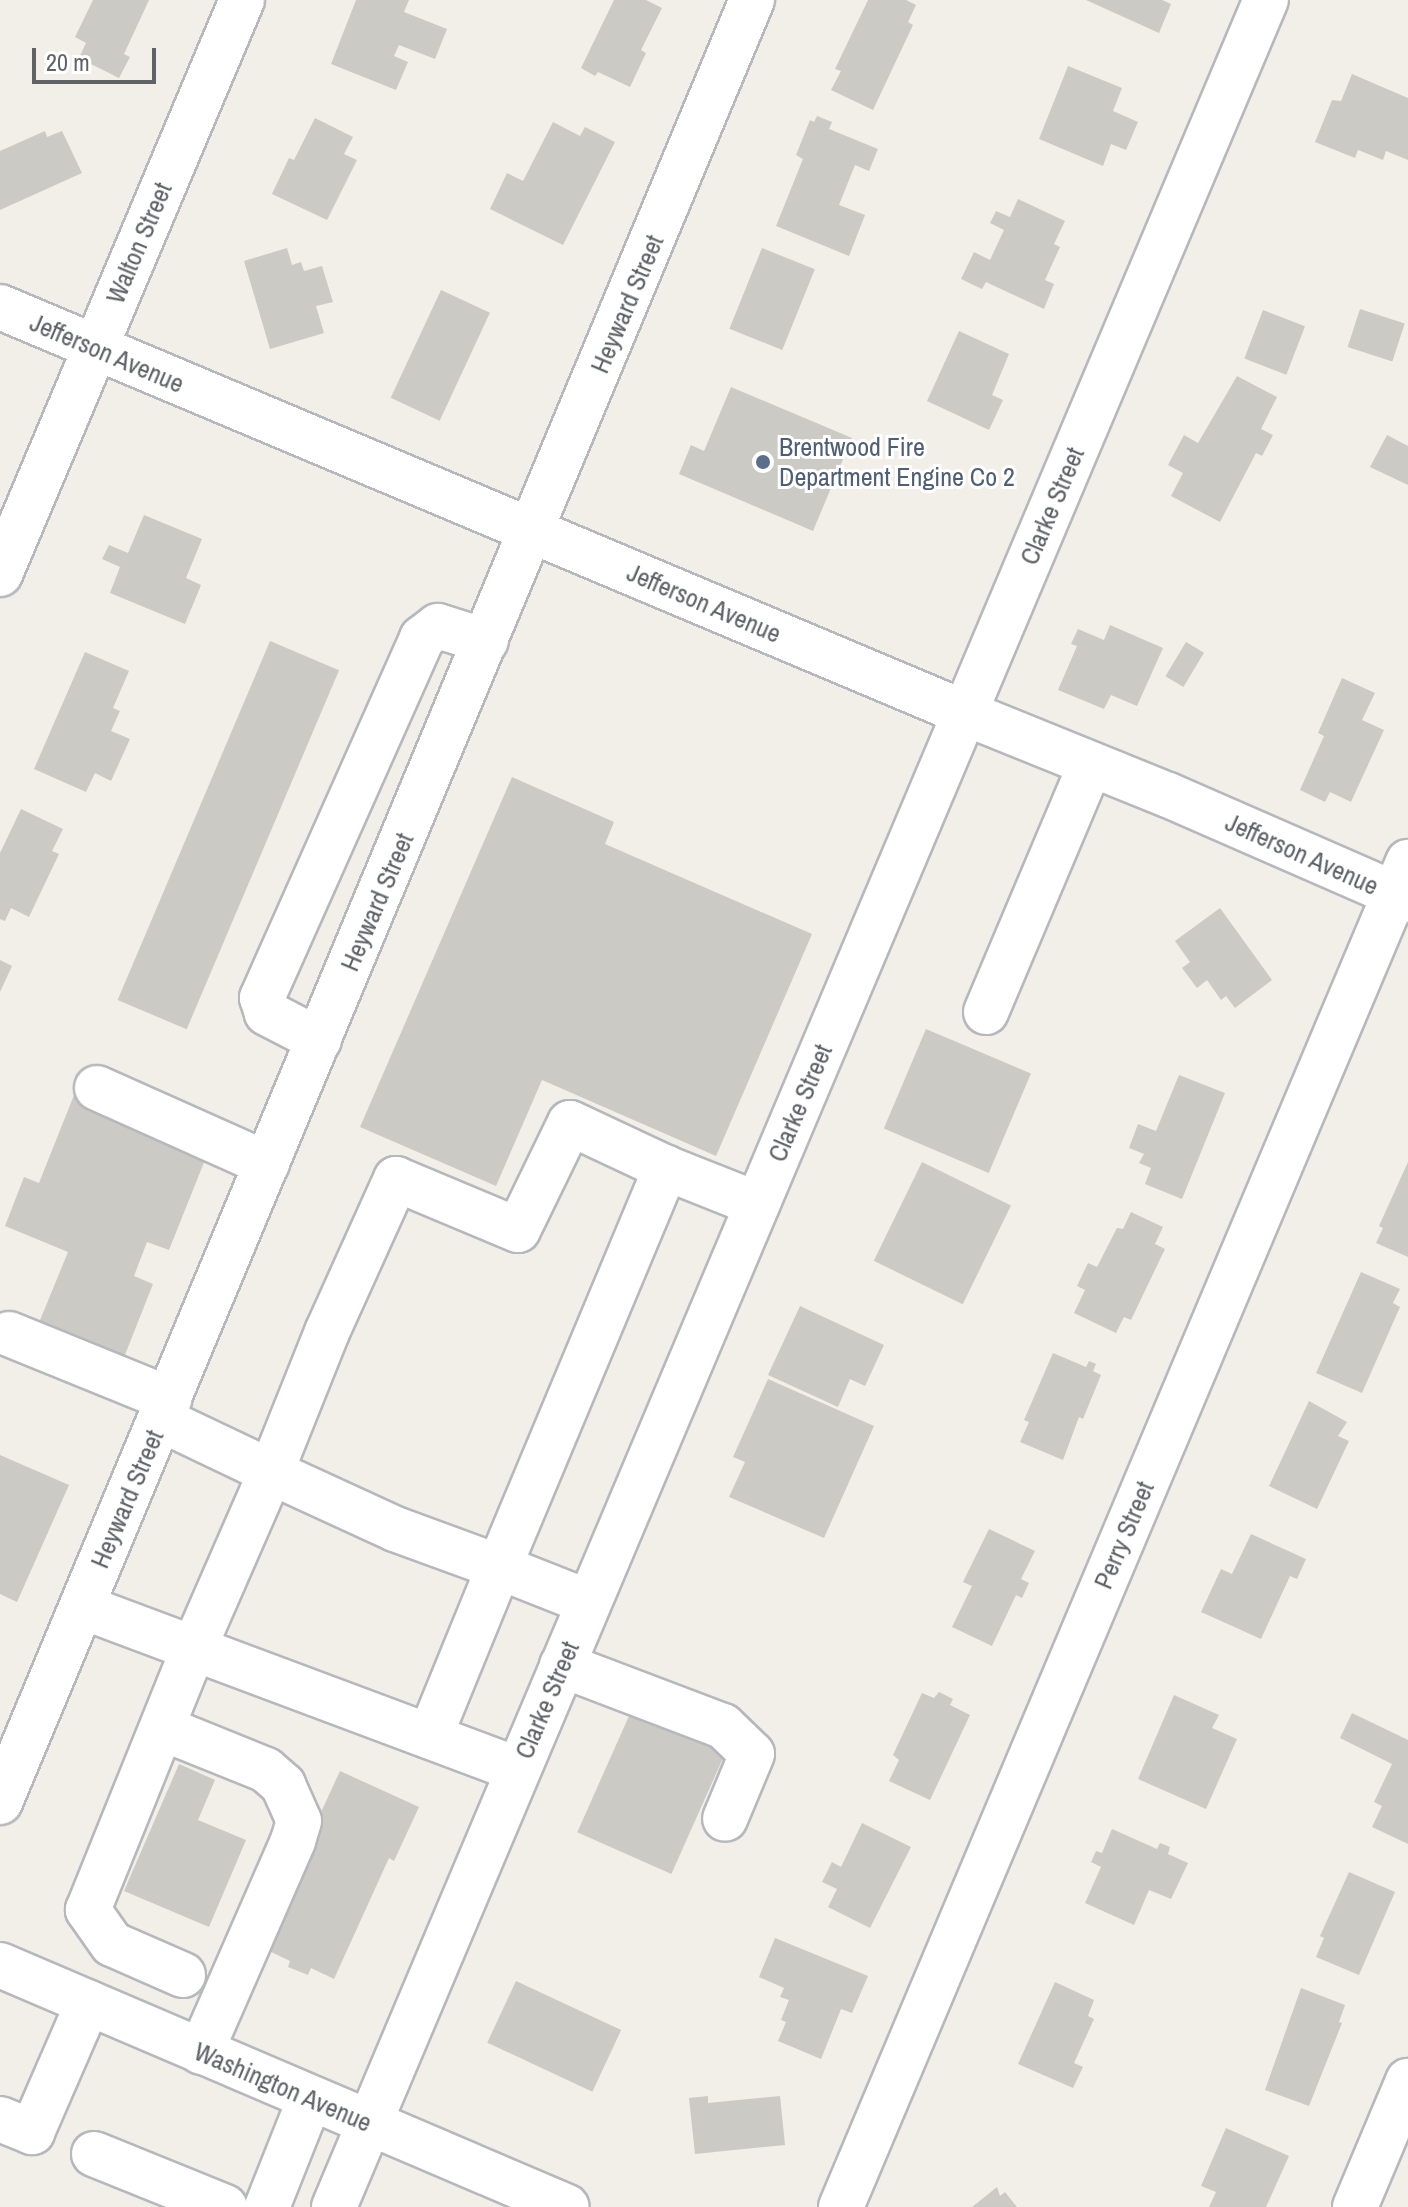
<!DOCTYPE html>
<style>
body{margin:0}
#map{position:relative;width:1408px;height:2207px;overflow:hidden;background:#f1efe8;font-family:"Archivo Narrow",sans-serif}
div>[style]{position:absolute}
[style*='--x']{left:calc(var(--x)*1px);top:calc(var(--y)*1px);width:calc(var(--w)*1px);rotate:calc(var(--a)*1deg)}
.building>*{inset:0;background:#cccac5;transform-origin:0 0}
.roads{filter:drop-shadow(2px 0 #b5b8bc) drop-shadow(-2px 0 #b5b8bc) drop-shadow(0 2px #b5b8bc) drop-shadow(0 -2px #b5b8bc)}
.minor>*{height:44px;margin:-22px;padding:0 22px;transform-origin:22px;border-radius:22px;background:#fff}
.dots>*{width:22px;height:22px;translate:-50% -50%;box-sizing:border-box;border:4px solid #fff;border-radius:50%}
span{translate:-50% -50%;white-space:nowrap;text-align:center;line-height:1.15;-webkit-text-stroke:6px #fff;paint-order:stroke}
.street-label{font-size:26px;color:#5f6368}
.service-label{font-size:26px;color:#4e5e75}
.left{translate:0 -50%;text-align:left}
.scale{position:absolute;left:32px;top:48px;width:124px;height:36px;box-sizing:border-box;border:4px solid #5f6368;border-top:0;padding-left:10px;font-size:24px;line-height:28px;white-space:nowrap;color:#5f6368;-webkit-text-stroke:6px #fff;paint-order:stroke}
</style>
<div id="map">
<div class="building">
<i style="clip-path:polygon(93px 0,149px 0,124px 54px,130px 57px,119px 78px,79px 58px,86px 43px,75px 37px)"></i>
<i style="clip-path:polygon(356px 0,409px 0,404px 12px,447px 29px,435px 59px,399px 45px,394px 56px,408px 62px,396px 90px,331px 64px)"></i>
<i style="clip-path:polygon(614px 0,646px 0,662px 8px,641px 50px,646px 53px,630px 87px,598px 72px,595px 76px,581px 68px)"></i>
<i style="clip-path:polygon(868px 0,906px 0,916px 5px,908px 22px,913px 25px,873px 110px,831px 90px,841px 71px,835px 69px)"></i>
<i style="clip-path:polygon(1086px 0,1162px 0,1171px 4px,1159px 33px)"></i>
<i style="clip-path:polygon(1068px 66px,1122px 88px,1113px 111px,1138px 122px,1126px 150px,1111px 144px,1103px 166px,1039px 139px)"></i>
<i style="clip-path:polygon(1352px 74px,1408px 98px,1408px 160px,1386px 151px,1383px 160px,1358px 150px,1355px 158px,1315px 142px,1332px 100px,1341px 101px)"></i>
<i style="clip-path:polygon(817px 116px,832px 122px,829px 129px,878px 149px,869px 171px,855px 165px,839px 205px,865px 215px,849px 256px,776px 226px,803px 159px,796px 155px,810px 120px,814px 122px)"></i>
<i style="clip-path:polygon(315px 118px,353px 137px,344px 154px,357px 160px,327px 220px,272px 194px,289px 158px,294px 160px)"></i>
<i style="clip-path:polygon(553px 122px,580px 136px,585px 127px,615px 142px,563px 245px,490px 209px,507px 173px,523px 181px)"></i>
<i style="clip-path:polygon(45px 131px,47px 137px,62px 131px,82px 173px,0 210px,0 151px)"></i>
<i style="clip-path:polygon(1018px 199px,1065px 221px,1054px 244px,1060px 247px,1045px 280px,1054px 284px,1044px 309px,986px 282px,982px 289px,961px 279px,974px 252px,990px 260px,1004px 230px,990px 223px,996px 211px,1010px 217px)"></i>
<i style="clip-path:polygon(287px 248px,292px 265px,301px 262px,304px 271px,322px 266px,333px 302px,316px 306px,324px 333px,270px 349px,244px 261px)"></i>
<i style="left:762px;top:248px;width:57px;height:87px;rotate:22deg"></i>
<i style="left:441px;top:290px;width:54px;height:119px;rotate:25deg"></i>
<i style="left:1360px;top:309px;width:47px;height:40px;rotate:18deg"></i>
<i style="left:1263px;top:310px;width:45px;height:52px;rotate:21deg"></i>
<i style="clip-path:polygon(959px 331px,1009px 354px,992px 395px,1003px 400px,989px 430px,927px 401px)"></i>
<i style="clip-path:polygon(1237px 376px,1277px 397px,1261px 429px,1273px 435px,1262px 456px,1256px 453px,1220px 522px,1171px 496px,1183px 473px,1168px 465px,1184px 435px,1198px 443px)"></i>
<i style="clip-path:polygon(731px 387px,852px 438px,813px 531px,679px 474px,691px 445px,704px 451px)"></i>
<i style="clip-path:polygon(1387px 435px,1408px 446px,1408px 485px,1370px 467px)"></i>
<i style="clip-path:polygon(144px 515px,202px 539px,186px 578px,201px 585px,185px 624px,110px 593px,120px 567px,102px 559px,109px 545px,128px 553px)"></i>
<i style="clip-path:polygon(1110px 625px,1163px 648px,1137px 706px,1111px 695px,1104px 709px,1058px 690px,1077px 646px,1071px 644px,1078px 629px,1104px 640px)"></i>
<i style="left:270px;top:641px;width:75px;height:390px;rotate:23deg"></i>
<i style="left:1186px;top:642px;width:21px;height:40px;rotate:31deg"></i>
<i style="clip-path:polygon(85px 652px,129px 671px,113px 708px,120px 711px,111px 731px,130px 739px,111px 781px,95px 773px,86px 792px,34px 769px)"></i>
<i style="clip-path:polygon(1342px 678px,1375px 693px,1362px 720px,1384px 730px,1351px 802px,1330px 792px,1325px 802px,1300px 790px,1324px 736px,1318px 733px)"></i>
<i style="clip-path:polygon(512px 777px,614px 822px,605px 844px,812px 934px,716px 1156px,542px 1080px,496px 1186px,360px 1127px)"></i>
<i style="clip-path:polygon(21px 809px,63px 829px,52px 851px,59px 854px,29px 917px,11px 908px,5px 921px,0 919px,0 853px)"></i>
<i style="clip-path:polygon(1220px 908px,1272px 980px,1235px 1008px,1226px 996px,1221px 1000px,1207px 980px,1197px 988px,1182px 968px,1190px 962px,1175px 941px)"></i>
<i style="clip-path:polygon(0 960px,12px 966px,0 992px)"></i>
<i style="left:926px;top:1029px;width:114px;height:108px;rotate:23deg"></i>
<i style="clip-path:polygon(1179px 1075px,1225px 1093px,1182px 1199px,1145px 1184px,1151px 1168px,1139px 1163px,1144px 1154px,1129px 1148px,1138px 1124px,1156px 1131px)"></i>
<i style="clip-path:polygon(74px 1095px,209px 1150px,169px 1250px,147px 1242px,134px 1276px,153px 1284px,121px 1365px,36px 1330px,68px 1252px,5px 1226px,24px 1177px,39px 1183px)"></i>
<i style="left:922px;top:1162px;width:99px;height:110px;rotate:26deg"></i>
<i style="clip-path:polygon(1408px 1162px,1408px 1257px,1376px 1243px,1383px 1228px,1379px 1226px)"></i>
<i style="clip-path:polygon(1131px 1212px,1163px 1227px,1155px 1244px,1165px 1249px,1131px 1320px,1124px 1317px,1116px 1333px,1074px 1313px,1085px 1290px,1077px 1286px,1088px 1263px,1097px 1267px,1117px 1228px,1123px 1229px)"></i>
<i style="clip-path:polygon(1361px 1272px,1400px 1289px,1393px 1303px,1400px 1307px,1362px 1393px,1316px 1373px)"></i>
<i style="clip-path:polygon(800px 1306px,884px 1345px,865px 1386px,850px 1379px,838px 1407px,768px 1375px)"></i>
<i style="clip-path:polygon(1053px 1353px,1086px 1367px,1089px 1361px,1096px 1364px,1093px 1371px,1101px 1375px,1083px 1419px,1079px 1417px,1063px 1460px,1020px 1442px,1029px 1422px,1024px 1420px)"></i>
<i style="clip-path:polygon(768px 1379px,874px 1426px,824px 1538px,729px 1497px,745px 1462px,733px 1457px)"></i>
<i style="clip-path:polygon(1309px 1401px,1347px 1422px,1338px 1436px,1349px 1441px,1317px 1509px,1269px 1486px)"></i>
<i style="clip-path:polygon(0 1455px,69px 1485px,17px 1602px,0 1594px)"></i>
<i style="clip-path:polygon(989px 1529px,1035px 1551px,1021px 1579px,1029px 1583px,1022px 1598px,1016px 1595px,992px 1646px,952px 1627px,972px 1586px,963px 1582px)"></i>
<i style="clip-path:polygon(1251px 1534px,1306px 1559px,1297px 1579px,1290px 1576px,1261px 1639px,1201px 1612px,1221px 1569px,1232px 1574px)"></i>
<i style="clip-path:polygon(939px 1692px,953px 1699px,950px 1705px,970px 1715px,930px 1800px,889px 1781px,899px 1760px,893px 1755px,922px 1693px,934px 1698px)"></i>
<i style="clip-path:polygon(1174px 1695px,1219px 1715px,1212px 1728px,1237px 1739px,1206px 1809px,1138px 1779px)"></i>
<i style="left:633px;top:1707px;width:103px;height:137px;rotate:24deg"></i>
<i style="clip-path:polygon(1352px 1713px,1408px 1740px,1408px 1844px,1372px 1827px,1382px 1806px,1374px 1802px,1392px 1764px,1340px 1738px)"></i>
<i style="clip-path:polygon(179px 1764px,215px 1780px,198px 1820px,246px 1840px,209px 1927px,124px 1891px)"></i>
<i style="clip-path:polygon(340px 1771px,419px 1807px,394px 1861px,389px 1858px,334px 1979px,311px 1968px,308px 1975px,288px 1967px,290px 1961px,267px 1950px,319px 1837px,311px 1834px)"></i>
<i style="clip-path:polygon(862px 1823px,911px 1847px,870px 1928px,828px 1907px,837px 1889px,822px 1882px,832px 1862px,841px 1867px)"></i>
<i style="clip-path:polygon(1112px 1829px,1157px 1849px,1160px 1843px,1170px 1847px,1168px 1854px,1188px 1863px,1171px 1899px,1149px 1890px,1134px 1925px,1085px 1903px,1101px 1867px,1091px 1862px,1096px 1851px,1102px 1853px)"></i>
<i style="clip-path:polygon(1349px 1872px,1395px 1892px,1359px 1975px,1316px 1957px,1324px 1938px,1320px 1936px)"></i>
<i style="clip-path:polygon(775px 1938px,868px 1976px,852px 2013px,841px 2009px,821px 2059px,778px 2041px,786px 2022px,781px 2020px,789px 2000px,780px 1997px,784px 1988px,759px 1977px)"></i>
<i style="left:516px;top:1981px;width:116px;height:68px;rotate:25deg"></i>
<i style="clip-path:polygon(1055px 1982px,1094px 2000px,1088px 2016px,1094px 2019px,1074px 2063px,1083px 2067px,1073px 2088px,1018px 2064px)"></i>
<i style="clip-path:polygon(1301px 1988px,1345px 2005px,1339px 2022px,1342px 2023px,1309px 2106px,1265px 2090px)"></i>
<i style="clip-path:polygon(708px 2096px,708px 2103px,780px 2096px,785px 2145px,695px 2154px,689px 2098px)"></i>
<i style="clip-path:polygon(1226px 2128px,1289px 2156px,1266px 2207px,1209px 2207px,1216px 2192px,1201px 2186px)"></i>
<i style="clip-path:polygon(997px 2187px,1000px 2196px,1005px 2192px,1017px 2207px,972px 2207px)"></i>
</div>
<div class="roads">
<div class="minor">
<i style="--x:0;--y:307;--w:1047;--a:22.82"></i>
<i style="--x:965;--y:713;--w:219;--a:22"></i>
<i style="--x:1168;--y:795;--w:262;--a:23.6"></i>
<i style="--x:0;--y:574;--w:623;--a:-67.14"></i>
<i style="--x:986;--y:1012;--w:269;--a:-67.1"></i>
<i style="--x:319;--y:1040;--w:59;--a:-152.6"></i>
<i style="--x:267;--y:1013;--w:16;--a:-108"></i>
<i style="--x:262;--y:998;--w:394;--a:-66"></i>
<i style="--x:422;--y:638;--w:20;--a:-37"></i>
<i style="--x:438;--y:626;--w:50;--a:17.4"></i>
<i style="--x:97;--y:1088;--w:186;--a:24.1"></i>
<i style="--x:9;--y:1334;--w:173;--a:22.1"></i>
<i style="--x:160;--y:1419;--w:123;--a:25.5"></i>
<i style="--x:271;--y:1472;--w:151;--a:-68.2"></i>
<i style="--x:327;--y:1332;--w:168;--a:-65.7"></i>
<i style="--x:396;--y:1179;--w:132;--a:22.7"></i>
<i style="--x:518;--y:1230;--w:119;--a:-64.1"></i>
<i style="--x:570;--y:1123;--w:106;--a:25.1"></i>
<i style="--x:588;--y:1602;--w:96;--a:-158.5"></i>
<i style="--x:499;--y:1567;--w:433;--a:-67.3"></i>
<i style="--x:666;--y:1168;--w:98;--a:21.6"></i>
<i style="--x:83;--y:1607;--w:463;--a:20.5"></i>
<i style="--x:562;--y:1665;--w:172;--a:20.8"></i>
<i style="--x:723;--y:1726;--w:40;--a:44"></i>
<i style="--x:752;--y:1754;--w:70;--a:112.6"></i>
<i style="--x:162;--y:1728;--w:112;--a:22"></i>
<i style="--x:266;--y:1770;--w:23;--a:41"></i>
<i style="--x:283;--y:1785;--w:39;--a:66"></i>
<i style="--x:299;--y:1821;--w:21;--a:107"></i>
<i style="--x:293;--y:1841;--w:230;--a:113.6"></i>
<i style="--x:0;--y:1802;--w:1953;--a:-67.35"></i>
<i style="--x:0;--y:1965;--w:616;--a:23.11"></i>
<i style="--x:183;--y:1975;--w:77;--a:-156.4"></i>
<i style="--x:112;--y:1944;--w:42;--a:-125.2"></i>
<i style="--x:88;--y:1910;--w:283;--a:-68"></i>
<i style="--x:194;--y:1648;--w:192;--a:-66.4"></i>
<i style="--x:271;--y:1472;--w:136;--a:24.7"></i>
<i style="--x:395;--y:1529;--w:111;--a:20.1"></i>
<i style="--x:499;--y:1567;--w:183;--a:112.2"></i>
<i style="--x:0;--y:2119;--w:35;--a:22"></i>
<i style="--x:32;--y:2132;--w:141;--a:-66.5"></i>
<i style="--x:94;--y:2154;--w:141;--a:22"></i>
<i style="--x:267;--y:2207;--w:116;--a:-68.3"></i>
<i style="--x:334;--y:2207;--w:2396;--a:-67.11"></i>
<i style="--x:841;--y:2207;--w:1460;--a:-67.14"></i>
<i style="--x:1355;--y:2207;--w:137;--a:-67.2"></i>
</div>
</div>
<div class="dots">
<i style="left:763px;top:462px;background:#5c6f8a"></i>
</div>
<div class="street-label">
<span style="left:139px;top:243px;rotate:-67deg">Walton Street</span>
<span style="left:627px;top:304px;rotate:-67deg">Heyward Street</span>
<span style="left:107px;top:353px;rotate:23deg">Jefferson Avenue</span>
<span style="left:1052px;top:506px;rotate:-67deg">Clarke Street</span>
<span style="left:704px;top:603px;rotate:23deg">Jefferson Avenue</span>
<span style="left:1302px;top:854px;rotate:24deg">Jefferson Avenue</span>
<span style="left:377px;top:902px;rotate:-67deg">Heyward Street</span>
<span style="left:800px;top:1103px;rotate:-67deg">Clarke Street</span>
<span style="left:127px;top:1499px;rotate:-67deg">Heyward Street</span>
<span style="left:1124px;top:1535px;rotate:-67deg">Perry Street</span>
<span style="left:547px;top:1700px;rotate:-67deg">Clarke Street</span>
<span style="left:283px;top:2087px;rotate:23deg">Washington Avenue</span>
</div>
<div class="service-label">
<span class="left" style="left:779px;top:462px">Brentwood Fire<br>Department Engine Co 2</span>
</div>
<div class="scale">20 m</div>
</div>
